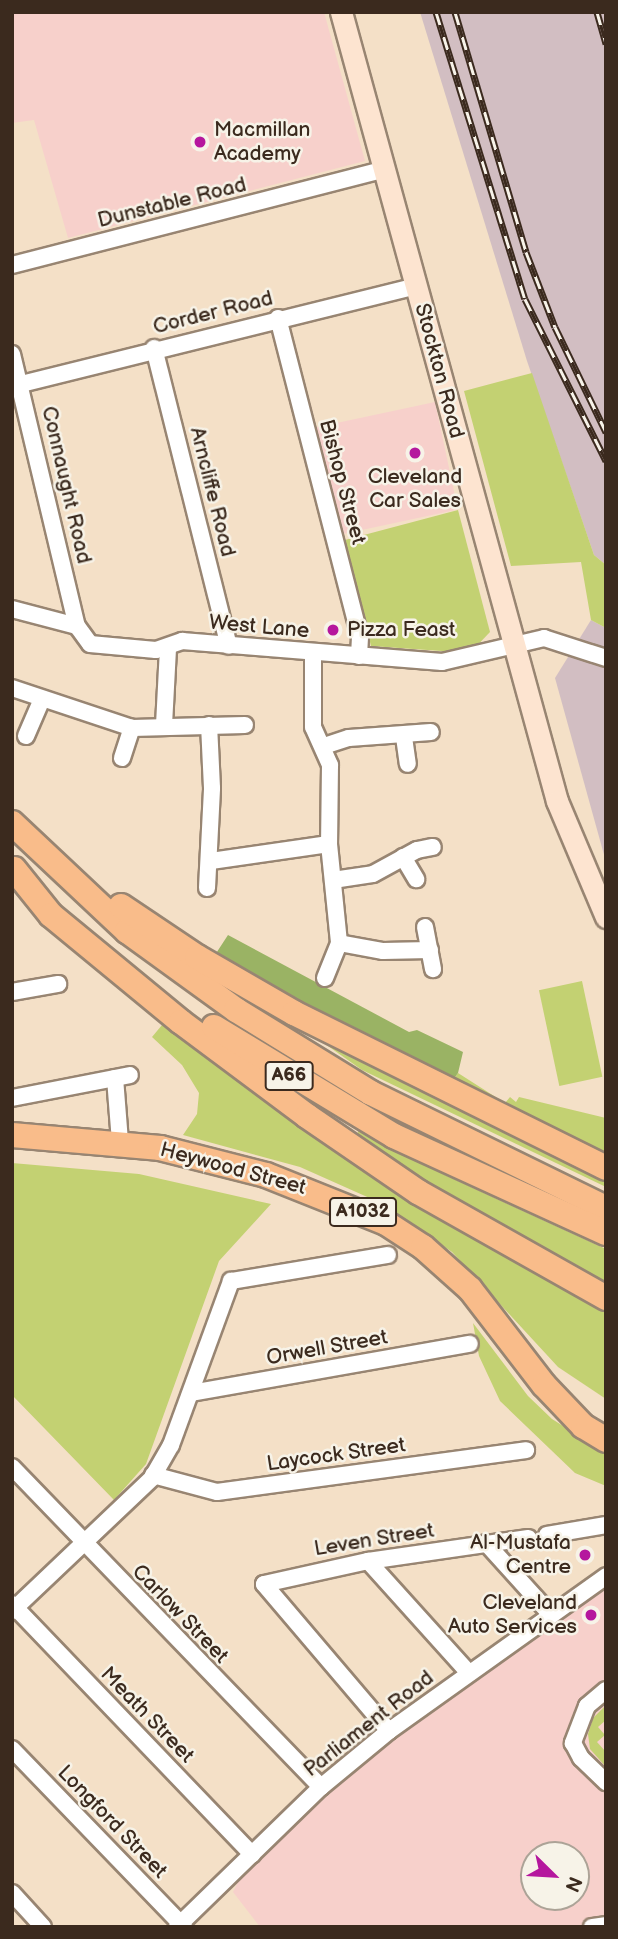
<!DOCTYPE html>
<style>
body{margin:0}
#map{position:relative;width:618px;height:1939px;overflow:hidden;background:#f4e0c7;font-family:"Balsamiq Sans",sans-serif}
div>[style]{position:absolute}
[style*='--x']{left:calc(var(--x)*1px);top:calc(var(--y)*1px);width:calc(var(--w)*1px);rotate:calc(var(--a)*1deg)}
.built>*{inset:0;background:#f7d0cb;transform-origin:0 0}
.industrial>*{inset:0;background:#d2bec2}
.green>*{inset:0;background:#c3d172;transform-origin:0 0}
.forest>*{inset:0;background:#9ab364}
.roads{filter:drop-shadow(2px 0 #988572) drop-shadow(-2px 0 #988572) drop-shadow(0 2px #988572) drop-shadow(0 -2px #988572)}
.minor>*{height:16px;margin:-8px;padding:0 8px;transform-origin:8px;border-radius:8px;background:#fff}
.secondary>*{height:21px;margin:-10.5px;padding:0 10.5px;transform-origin:10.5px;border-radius:10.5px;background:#fde4d0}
.primary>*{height:24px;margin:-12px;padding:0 12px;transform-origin:12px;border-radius:12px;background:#f9bc8a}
.trunk>*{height:24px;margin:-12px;padding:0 12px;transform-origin:12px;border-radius:12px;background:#f9bc8a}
.rail>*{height:7px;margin-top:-3.5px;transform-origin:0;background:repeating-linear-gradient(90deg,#f7f3e8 0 13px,#3b2a1e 0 26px);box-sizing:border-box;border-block:2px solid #3b2a1e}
.dots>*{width:19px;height:19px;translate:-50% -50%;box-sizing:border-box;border:4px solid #f7f3e8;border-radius:50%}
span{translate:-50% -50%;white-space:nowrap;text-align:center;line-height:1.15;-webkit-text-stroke:5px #f7f3e8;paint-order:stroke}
.shield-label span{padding:2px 5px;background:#f7f3e8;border:2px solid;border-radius:5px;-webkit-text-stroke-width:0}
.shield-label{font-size:19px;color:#3b2a1e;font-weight:700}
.poi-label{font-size:21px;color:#3b2a1e}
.left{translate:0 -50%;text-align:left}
.right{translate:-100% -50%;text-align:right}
.street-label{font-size:21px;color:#3b2a1e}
.frame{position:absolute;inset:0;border:14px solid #3b2a1e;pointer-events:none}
.north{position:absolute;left:520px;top:1841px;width:70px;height:70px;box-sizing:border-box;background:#f7f3e8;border:2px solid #aca397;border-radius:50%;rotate:114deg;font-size:19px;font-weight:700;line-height:28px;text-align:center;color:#3b2a1e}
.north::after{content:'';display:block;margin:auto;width:24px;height:32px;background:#b5179e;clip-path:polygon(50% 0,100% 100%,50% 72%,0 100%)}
</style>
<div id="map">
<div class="built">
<i style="clip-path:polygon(12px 12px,324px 12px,365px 161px,68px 238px,34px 120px,12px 123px)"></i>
<i style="left:435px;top:402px;width:110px;height:127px;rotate:78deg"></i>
<i style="clip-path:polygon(evenodd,606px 1576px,606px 1927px,260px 1927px,233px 1892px,252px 1854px,321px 1787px,606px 1576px,534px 1855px,576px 1855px,576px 1897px,534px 1897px,534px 1855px)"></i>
</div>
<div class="industrial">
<i style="clip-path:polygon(420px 12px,606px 12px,606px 565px,594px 555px,527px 361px)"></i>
<i style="clip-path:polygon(591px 620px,606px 628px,606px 862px,555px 678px)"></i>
</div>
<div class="green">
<i style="clip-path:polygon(532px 373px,594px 555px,606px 565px,606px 628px,591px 620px,581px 562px,511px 566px,464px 391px)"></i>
<i style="clip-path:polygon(458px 510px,490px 632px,470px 653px,371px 646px,345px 540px)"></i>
<i style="left:582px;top:981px;width:98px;height:44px;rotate:78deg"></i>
<i style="clip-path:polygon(167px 1019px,456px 1224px,606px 1310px,606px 1399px,558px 1367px,452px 1252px,383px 1204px,300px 1167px,183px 1135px,197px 1114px,199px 1093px,182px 1065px,152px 1037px)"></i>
<i style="clip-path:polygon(311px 1034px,606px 1178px,606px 1187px,362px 1070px)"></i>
<i style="clip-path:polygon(458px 1073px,505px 1103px,510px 1097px,516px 1102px,519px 1097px,606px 1118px,606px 1161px,450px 1084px)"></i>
<i style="clip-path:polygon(360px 1128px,445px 1175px,606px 1249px,606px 1290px,413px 1177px,357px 1134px)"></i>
<i style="clip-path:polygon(12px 1163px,139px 1174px,271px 1204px,219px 1261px,146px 1464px,114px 1500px,12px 1395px)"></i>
<i style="clip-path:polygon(473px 1323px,528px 1396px,552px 1419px,606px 1453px,606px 1486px,575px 1473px,500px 1401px,479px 1356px)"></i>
<i style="clip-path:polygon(606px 1705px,606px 1720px,598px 1727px,605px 1735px,597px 1742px,606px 1752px,606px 1767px,590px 1749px,588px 1734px,593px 1718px)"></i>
</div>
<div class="forest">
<i style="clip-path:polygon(228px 935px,409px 1032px,417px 1030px,463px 1052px,458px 1073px,450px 1084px,213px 958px)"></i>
</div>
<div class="roads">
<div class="minor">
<i style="--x:12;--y:265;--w:383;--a:-14.4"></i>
<i style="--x:278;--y:318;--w:329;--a:75.6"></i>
<i style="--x:360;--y:637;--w:19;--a:93"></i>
<i style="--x:154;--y:348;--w:307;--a:75.9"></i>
<i style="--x:12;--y:354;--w:280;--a:76.6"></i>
<i style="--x:21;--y:384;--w:407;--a:-13.9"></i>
<i style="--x:12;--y:609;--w:67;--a:14.7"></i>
<i style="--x:77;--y:626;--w:22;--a:54"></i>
<i style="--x:90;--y:644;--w:66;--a:5.2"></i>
<i style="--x:156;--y:650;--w:28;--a:-19"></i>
<i style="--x:182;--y:641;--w:261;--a:4.6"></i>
<i style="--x:442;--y:662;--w:105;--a:-13.2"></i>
<i style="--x:544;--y:638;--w:65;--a:17.9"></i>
<i style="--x:313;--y:653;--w:74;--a:90"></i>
<i style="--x:313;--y:727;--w:42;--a:65.9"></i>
<i style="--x:330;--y:765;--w:79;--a:90.7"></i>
<i style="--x:329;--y:844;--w:100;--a:84.2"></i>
<i style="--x:339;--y:943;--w:45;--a:10.3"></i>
<i style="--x:383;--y:951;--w:47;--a:-1.2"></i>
<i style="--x:12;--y:688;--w:126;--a:18.4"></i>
<i style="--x:132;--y:728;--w:113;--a:-1.5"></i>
<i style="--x:164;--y:725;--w:76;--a:-87"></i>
<i style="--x:26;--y:736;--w:40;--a:-66.6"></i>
<i style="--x:404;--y:737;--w:27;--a:82"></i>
<i style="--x:324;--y:746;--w:26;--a:-18"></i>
<i style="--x:349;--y:738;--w:82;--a:-4.2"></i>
<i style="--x:122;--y:758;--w:32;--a:-72"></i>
<i style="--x:403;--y:857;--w:26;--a:59"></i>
<i style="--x:211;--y:861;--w:119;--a:-8.2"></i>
<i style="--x:333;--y:880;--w:40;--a:-8.5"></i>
<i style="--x:373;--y:874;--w:50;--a:-28.6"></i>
<i style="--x:417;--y:850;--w:16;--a:-11"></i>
<i style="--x:207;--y:888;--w:100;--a:-87.1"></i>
<i style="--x:212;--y:788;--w:63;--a:-92.7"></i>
<i style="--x:425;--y:927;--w:43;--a:79.2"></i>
<i style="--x:325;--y:978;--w:38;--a:-68"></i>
<i style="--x:12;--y:992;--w:47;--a:-9.9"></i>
<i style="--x:115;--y:1078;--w:64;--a:85.5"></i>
<i style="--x:12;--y:1098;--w:120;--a:-11"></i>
<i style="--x:191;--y:1393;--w:283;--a:-10"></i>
<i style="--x:12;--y:1467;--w:445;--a:46"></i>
<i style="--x:153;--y:1475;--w:66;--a:14.9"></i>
<i style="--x:217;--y:1492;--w:312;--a:-7.7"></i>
<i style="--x:547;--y:1535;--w:60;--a:-9.6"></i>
<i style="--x:486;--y:1543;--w:97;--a:47.9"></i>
<i style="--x:368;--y:1561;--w:151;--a:48"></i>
<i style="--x:12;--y:1604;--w:347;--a:46.2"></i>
<i style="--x:12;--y:1611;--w:193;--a:-43.5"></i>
<i style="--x:152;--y:1478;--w:38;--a:-60"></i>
<i style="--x:171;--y:1445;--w:175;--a:-69.9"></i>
<i style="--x:231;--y:1281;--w:159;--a:-9.4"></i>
<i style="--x:606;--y:1690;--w:25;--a:140"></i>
<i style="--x:587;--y:1706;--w:40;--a:111"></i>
<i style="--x:573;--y:1743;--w:17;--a:62"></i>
<i style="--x:581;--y:1758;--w:35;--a:44"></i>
<i style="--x:389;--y:1731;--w:193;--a:-130.4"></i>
<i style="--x:264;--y:1584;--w:107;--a:-12.5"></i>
<i style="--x:368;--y:1561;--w:162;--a:-8.2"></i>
<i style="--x:12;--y:1749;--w:248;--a:46"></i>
<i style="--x:12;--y:1893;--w:46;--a:47.6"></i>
<i style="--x:177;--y:1927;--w:201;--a:-44.2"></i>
<i style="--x:321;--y:1787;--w:88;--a:-39.5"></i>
<i style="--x:389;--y:1731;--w:267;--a:-35.5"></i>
<i style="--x:592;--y:1927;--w:14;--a:-8"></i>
</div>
<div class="secondary">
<i style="--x:341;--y:12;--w:818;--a:74.69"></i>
<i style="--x:557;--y:801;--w:126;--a:67.1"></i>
</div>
<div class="primary">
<i style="--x:12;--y:1135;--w:149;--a:5"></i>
<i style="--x:160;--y:1148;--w:109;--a:14.3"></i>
<i style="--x:266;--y:1175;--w:129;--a:21.8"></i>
<i style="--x:386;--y:1223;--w:44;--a:33"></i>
<i style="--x:423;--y:1247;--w:63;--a:41.8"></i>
<i style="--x:470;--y:1289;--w:121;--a:52.4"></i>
<i style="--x:544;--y:1385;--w:57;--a:46.4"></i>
<i style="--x:583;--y:1426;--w:27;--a:31"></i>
</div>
<div class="trunk">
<i style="--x:12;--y:823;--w:158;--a:43.2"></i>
<i style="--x:127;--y:931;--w:135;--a:35.9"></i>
<i style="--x:236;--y:1010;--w:158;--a:31.6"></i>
<i style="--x:371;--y:1093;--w:262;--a:26.1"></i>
<i style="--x:14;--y:869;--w:59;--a:51.2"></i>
<i style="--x:51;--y:915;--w:168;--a:39.5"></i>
<i style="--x:181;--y:1022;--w:157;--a:36.7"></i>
<i style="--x:307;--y:1116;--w:135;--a:34.4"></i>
<i style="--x:418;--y:1192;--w:216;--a:29.4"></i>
<i style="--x:121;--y:906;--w:92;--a:33.9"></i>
<i style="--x:197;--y:957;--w:112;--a:30"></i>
<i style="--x:294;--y:1013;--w:348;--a:26.4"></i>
<i style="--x:214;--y:1027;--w:210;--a:31.2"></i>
<i style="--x:394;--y:1136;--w:233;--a:24.6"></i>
</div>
</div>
<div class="rail">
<i style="--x:436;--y:12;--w:300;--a:72.8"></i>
<i style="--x:525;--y:299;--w:181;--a:63.4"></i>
<i style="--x:455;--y:12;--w:250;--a:73.5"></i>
<i style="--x:526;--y:252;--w:80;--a:68.9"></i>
<i style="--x:555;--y:327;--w:117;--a:64.1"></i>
<i style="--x:597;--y:12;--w:33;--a:74"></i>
</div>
<div class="dots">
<i style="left:200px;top:142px;background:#b5179e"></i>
<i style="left:415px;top:453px;background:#b5179e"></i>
<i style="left:333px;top:630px;background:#b5179e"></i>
<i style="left:585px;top:1555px;background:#b5179e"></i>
<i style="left:591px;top:1615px;background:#b5179e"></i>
</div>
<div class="shield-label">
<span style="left:289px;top:1076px">A66</span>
<span style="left:363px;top:1212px">A1032</span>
</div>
<div class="poi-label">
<span class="left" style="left:214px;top:142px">Macmillan<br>Academy</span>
<span style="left:415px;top:489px">Cleveland<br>Car Sales</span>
<span class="left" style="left:347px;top:630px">Pizza Feast</span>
<span class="right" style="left:571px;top:1555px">Al-Mustafa<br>Centre</span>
<span class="right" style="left:577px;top:1615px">Cleveland<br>Auto Services</span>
</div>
<div class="street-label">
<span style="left:172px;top:203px;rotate:-14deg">Dunstable Road</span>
<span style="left:213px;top:313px;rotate:-14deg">Corder Road</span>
<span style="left:439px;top:371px;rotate:75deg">Stockton Road</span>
<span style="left:342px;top:482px;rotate:75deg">Bishop Street</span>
<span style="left:66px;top:485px;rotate:77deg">Connaught Road</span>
<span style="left:212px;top:492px;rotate:76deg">Arncliffe Road</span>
<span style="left:259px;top:627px;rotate:5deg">West Lane</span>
<span style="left:233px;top:1169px;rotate:15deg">Heywood Street</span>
<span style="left:327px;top:1348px;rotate:-10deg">Orwell Street</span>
<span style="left:336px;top:1455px;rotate:-8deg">Laycock Street</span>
<span style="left:374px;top:1540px;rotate:-9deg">Leven Street</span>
<span style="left:180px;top:1614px;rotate:46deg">Carlow Street</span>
<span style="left:147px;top:1715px;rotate:46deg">Meath Street</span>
<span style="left:369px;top:1724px;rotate:-38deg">Parliament Road</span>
<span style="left:112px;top:1822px;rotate:46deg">Longford Street</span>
</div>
<div class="frame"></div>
<div class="north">N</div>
</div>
